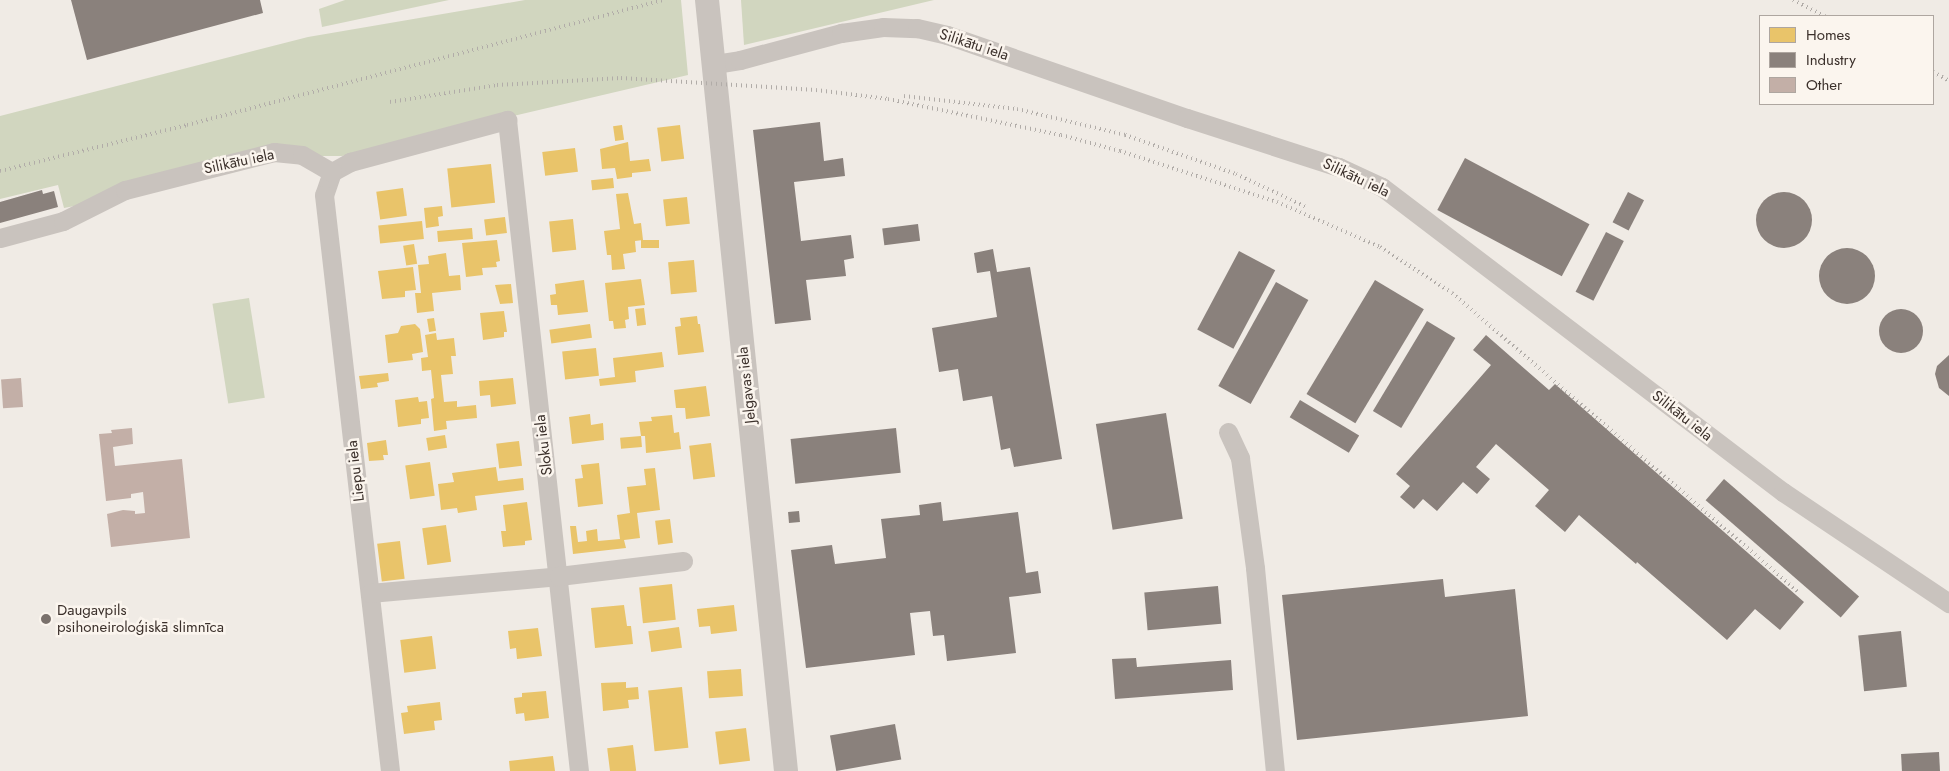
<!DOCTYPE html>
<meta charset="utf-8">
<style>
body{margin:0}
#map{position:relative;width:1949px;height:771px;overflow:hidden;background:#f0ebe5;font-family:Jost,sans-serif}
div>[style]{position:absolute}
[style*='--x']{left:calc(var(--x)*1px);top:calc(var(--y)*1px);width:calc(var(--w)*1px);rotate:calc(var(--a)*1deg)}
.green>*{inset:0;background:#d1d6bf;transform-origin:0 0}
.homes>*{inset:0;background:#e9c46a;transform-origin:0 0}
.industry>*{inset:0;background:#8a817c;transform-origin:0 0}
.round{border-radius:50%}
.building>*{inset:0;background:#c3afa7;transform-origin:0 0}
.minor>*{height:19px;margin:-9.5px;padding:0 9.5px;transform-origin:9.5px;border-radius:9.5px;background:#c9c3be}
.tertiary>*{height:24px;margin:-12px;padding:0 12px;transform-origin:12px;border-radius:12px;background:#c9c3be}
.rail>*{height:4px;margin-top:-2px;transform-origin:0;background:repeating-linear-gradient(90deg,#b1aca8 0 1px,transparent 0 5px)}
.dots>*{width:14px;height:14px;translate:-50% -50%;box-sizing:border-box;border:2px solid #fbf5ee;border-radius:50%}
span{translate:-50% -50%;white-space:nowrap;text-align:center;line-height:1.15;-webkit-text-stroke:5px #fbf5ee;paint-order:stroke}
.street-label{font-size:15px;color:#3b302b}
.poi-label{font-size:15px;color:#3b302b}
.left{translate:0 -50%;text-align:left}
.legend{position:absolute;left:1759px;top:15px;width:175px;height:90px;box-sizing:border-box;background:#fbf5ee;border:1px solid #aea6a0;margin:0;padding:6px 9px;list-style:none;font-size:15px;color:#3b302b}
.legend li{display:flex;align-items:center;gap:10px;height:25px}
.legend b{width:25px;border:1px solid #aea6a0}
</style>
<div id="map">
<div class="green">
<i style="clip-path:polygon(345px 0,449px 0,322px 27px,319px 9px)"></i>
<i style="clip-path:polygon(525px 0,681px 0,688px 75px,342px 156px,317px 156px,277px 146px,85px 204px,64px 208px,58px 185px,0 199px,0 116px,308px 37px)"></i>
<i style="clip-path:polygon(741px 0,934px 0,744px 45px)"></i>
<i style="left:249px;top:298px;width:101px;height:37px;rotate:81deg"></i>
</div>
<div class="homes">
<i style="left:622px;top:125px;width:15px;height:9px;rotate:82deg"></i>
<i style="left:680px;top:125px;width:34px;height:23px;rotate:83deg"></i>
<i style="clip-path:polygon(628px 142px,630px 161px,649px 159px,651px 171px,632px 173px,632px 177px,617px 179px,615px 168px,602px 169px,600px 149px)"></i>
<i style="left:575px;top:148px;width:24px;height:33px;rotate:83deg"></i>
<i style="left:491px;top:164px;width:39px;height:44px;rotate:84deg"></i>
<i style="left:613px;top:178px;width:10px;height:22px;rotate:84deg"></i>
<i style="left:403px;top:188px;width:28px;height:27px;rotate:82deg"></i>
<i style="clip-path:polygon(628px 193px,634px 224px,641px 223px,643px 240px,635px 241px,636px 252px,623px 254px,625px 269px,612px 270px,611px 255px,607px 255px,604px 231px,620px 229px,616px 194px)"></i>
<i style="left:687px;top:197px;width:27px;height:24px;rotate:84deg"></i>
<i style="clip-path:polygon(442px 206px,443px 216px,438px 217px,439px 226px,426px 228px,424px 208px)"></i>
<i style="left:505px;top:217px;width:16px;height:21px;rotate:83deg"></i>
<i style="left:573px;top:219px;width:31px;height:24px;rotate:84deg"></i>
<i style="left:422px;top:221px;width:18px;height:44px;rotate:84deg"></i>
<i style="left:472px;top:228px;width:11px;height:35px;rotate:85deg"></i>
<i style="clip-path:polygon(497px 240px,500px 261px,496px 262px,497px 267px,482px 268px,483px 275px,466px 277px,462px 243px)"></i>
<i style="left:659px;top:240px;width:8px;height:18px;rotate:90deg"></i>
<i style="left:414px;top:244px;width:20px;height:11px;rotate:81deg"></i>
<i style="clip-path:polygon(446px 253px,449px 276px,460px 275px,461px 290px,432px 293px,434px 311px,417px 313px,415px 293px,421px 293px,418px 265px,429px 264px,428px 256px)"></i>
<i style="left:694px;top:260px;width:32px;height:26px;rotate:85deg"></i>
<i style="clip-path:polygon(413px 267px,416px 290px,405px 291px,405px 297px,382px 299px,378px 271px)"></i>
<i style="clip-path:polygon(641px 279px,645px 305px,628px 307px,629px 319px,625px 320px,626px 328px,614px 329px,613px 321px,609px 321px,605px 283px)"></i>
<i style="clip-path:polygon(584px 280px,588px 312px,558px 315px,557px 305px,551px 305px,550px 295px,556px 294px,555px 284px)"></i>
<i style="clip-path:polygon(511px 284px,513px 303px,500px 304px,495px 285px)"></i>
<i style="left:644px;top:308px;width:17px;height:9px;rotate:83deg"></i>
<i style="clip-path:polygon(504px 311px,507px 332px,504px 332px,504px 337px,483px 340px,480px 313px)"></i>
<i style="clip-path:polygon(697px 316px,698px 324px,700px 324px,704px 352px,678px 355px,675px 327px,681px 326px,680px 318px)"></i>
<i style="left:434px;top:318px;width:13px;height:7px;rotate:81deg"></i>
<i style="clip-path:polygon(415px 324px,420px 329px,423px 352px,412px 354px,413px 360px,388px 363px,385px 335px,398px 333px,401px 326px)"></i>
<i style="left:590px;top:324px;width:14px;height:41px;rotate:82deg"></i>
<i style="clip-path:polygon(436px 333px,437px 340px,454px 338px,456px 356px,451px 356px,453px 374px,441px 375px,444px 402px,457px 401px,457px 407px,476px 405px,477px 418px,446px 421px,447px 429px,434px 431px,431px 399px,434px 398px,431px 370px,422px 371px,421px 358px,428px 357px,425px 335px)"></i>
<i style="left:596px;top:348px;width:28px;height:34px;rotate:84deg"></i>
<i style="clip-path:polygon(662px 352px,664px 367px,635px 371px,636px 382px,600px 386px,599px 379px,615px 377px,613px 358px)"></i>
<i style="clip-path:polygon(388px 373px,389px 381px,377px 383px,378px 387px,361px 389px,359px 376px)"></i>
<i style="clip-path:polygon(513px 378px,516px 404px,491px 407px,490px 395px,480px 396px,479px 381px)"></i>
<i style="clip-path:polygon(706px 386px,710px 416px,686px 419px,685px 408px,676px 408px,674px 390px)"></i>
<i style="clip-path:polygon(418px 397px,419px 402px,427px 401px,429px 418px,421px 419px,421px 424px,398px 427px,395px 400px)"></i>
<i style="clip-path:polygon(590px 414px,591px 425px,603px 423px,604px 440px,572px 444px,569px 417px)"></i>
<i style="clip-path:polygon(672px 415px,674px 433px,679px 432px,681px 449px,646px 453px,645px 436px,641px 436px,639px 422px,652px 421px,651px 417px)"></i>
<i style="left:445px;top:435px;width:13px;height:19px;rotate:81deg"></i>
<i style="left:641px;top:436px;width:11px;height:21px;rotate:85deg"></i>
<i style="clip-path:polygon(386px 440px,388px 455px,383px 455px,384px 460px,369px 461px,367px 443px)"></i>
<i style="left:519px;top:441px;width:25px;height:23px;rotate:83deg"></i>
<i style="left:711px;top:443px;width:34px;height:22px;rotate:83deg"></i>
<i style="left:430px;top:462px;width:34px;height:25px;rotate:82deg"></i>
<i style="clip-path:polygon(599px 463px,603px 504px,578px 507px,575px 479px,583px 478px,581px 465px)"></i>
<i style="clip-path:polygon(496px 467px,498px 481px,523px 478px,524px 490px,475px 496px,477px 510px,458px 513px,457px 508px,441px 510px,438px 484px,454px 482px,452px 473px)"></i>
<i style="clip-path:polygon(655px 468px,660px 510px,637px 513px,640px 538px,624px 540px,626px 548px,573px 554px,570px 526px,576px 526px,578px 542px,587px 541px,586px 531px,597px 529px,598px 541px,620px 539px,617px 515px,630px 513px,627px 487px,646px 485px,644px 469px)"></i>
<i style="clip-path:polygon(527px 502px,532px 540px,525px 541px,525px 545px,503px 547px,501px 531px,506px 531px,503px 505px)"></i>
<i style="left:670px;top:519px;width:24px;height:15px;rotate:83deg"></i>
<i style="left:446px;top:525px;width:37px;height:24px;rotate:82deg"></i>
<i style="left:400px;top:541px;width:38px;height:23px;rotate:83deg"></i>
<i style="left:672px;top:584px;width:36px;height:33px;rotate:84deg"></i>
<i style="clip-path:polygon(624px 605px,627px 626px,631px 626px,633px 644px,595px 648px,591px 608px)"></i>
<i style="clip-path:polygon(734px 605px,737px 631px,711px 634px,710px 626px,699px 627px,697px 609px)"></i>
<i style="left:679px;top:627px;width:21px;height:31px;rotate:82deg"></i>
<i style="clip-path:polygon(538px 628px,542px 656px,517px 659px,516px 648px,510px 649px,508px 631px)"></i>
<i style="left:432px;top:636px;width:33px;height:32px;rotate:83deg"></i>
<i style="left:741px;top:669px;width:27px;height:34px;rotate:86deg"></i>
<i style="clip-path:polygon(626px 682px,626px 688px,638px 687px,639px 699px,628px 700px,629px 708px,603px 711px,601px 683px)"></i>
<i style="left:682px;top:687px;width:61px;height:34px;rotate:84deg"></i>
<i style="clip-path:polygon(546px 691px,549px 718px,525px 721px,524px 713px,516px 714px,514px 698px,522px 697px,522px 693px)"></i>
<i style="clip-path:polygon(440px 702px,442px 720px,434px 721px,435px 730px,404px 734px,401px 713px,408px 712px,407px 706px)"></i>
<i style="left:746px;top:728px;width:33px;height:31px;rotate:83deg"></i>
<i style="left:633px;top:745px;width:26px;height:26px;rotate:83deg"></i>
<i style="clip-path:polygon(553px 756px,555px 771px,510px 771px,509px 761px)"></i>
</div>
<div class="industry">
<i style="clip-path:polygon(71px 0,260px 0,263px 13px,87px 60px)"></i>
<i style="clip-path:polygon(820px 122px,824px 161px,843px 158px,845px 176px,794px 182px,801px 241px,851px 235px,854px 258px,844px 260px,846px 276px,806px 280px,811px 320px,775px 324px,753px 130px)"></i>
<i style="left:1465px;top:158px;width:141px;height:59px;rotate:28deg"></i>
<i style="clip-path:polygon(42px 190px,43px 194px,54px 191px,58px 207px,0 223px,0 202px)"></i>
<i style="left:1628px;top:192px;width:18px;height:34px;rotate:27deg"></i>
<i class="round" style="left:1756px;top:192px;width:56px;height:56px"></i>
<i style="left:918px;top:224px;width:17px;height:36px;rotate:83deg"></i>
<i style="left:1606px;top:232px;width:20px;height:67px;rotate:27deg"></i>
<i class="round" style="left:1819px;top:248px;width:56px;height:56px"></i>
<i style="clip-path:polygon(993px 249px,997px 272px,1030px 267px,1062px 459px,1014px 467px,1010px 448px,1001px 450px,992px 396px,963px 401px,958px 369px,939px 372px,932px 328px,997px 317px,990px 271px,977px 273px,974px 253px)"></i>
<i style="left:1239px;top:251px;width:41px;height:89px;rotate:28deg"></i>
<i style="left:1375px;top:280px;width:57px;height:133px;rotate:31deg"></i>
<i style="left:1276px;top:282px;width:37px;height:119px;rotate:29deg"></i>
<i class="round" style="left:1879px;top:309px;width:44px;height:44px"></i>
<i style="left:1427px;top:321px;width:33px;height:105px;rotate:31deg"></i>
<i style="clip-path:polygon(1486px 335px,1549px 390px,1555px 384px,1804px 602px,1780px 630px,1755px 609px,1727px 640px,1637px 562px,1636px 564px,1579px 515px,1565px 532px,1535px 506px,1549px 490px,1496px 444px,1476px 467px,1490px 479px,1477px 494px,1463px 482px,1437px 511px,1423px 499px,1414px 509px,1400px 497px,1410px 486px,1396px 474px,1491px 365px,1473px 350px)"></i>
<i style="clip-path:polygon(1949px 355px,1949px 396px,1939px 388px,1935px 374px,1937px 366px)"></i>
<i style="left:1300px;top:400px;width:69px;height:20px;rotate:31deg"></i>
<i style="left:1166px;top:413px;width:107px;height:71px;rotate:81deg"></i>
<i style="left:896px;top:428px;width:45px;height:106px;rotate:84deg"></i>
<i style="left:1724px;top:479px;width:179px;height:28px;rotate:41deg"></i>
<i style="clip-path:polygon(941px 502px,943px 521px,1018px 512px,1026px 573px,1038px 571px,1041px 593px,1009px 597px,1016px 653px,947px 661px,944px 635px,933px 636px,930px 611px,910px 613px,915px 655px,806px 668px,791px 550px,832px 545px,835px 564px,886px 558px,881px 519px,920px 515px,919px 505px)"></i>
<i style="left:799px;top:511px;width:11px;height:11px;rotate:85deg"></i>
<i style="clip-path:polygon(1443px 579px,1445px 597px,1515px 589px,1528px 716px,1297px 740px,1282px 595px)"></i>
<i style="left:1218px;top:586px;width:38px;height:74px;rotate:85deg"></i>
<i style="left:1901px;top:631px;width:56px;height:43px;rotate:84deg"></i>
<i style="clip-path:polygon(1136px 658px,1137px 667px,1231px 660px,1233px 690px,1115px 699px,1112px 659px)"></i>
<i style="left:895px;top:724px;width:36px;height:66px;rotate:80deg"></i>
<i style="left:1939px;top:752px;width:19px;height:38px;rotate:87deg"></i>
</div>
<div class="building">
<i style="left:21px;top:378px;width:29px;height:20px;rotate:86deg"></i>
<i style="clip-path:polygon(132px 428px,133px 444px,113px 447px,115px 466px,182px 459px,190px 538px,111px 547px,107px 514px,123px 510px,135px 511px,135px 514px,145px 513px,143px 492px,131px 494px,131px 498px,106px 501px,99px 434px,112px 433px,111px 430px)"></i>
</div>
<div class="minor">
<i style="--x:715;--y:64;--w:25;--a:-9"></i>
<i style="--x:740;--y:60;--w:105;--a:-15"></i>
<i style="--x:841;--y:33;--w:42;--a:-8.1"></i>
<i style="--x:883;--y:27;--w:34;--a:2"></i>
<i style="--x:917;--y:28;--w:31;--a:13"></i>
<i style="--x:947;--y:35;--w:254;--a:19.1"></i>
<i style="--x:1187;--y:118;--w:160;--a:17.9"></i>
<i style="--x:1339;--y:167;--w:47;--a:24.9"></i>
<i style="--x:1382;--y:187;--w:504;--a:37.26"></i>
<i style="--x:1783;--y:492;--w:200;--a:33.8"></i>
<i style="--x:332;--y:172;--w:21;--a:-29"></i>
<i style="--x:350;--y:162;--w:163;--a:-15"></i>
<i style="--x:507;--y:120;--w:655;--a:83.69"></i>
<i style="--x:332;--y:172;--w:24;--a:109"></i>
<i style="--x:324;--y:195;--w:580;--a:83.46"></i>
<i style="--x:0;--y:238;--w:65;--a:-15.1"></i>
<i style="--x:63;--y:221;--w:69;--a:-26.6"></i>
<i style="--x:125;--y:190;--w:154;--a:-14.3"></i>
<i style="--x:274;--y:152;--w:28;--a:6"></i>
<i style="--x:302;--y:155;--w:34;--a:30"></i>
<i style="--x:1228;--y:432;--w:29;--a:65"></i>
<i style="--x:1240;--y:458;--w:111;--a:82.2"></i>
<i style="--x:1255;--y:568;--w:204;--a:84.4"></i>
<i style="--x:370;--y:593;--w:190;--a:-5.1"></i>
<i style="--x:559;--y:576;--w:125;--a:-6.9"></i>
</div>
<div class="tertiary">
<i style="--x:707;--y:0;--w:775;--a:84.15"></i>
</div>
<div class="rail">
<i style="--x:1793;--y:0;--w:36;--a:27"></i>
<i style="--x:1933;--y:72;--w:18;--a:29"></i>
<i style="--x:904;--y:96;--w:114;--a:6.6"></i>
<i style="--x:1017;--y:109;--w:111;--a:13.5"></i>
<i style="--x:1125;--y:135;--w:118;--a:19.4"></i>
<i style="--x:1236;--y:174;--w:77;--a:25.2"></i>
<i style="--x:390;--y:102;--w:108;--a:-9"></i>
<i style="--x:497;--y:85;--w:124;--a:-3.2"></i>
<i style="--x:621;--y:78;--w:195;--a:3.5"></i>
<i style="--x:816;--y:90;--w:73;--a:7.1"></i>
<i style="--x:888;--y:99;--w:177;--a:11.8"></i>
<i style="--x:1061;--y:135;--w:61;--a:15.2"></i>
<i style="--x:1120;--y:151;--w:165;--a:18"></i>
<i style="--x:1277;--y:202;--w:112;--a:23.6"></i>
<i style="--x:1380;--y:247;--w:85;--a:32.6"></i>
<i style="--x:1452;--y:293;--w:459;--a:40.8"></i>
<i style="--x:0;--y:171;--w:193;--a:-13.8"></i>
<i style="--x:187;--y:125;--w:491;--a:-14.7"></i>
</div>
<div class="dots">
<i style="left:46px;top:619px;background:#7a716c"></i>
</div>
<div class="street-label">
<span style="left:974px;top:45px;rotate:18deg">Silikātu iela</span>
<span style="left:239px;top:162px;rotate:-12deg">Silikātu iela</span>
<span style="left:1356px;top:178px;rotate:25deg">Silikātu iela</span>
<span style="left:747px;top:385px;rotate:-96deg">Jelgavas iela</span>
<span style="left:1682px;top:416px;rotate:38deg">Silikātu iela</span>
<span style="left:544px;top:445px;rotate:-97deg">Sloku iela</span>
<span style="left:356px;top:471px;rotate:-97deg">Liepu iela</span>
</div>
<div class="poi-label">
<span class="left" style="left:57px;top:619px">Daugavpils<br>psihoneiroloģiskā slimnīca</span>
</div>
<ul class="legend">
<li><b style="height:14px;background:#e9c46a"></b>Homes</li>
<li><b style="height:14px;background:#8a817c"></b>Industry</li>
<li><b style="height:14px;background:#c3afa7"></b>Other</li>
</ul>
</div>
